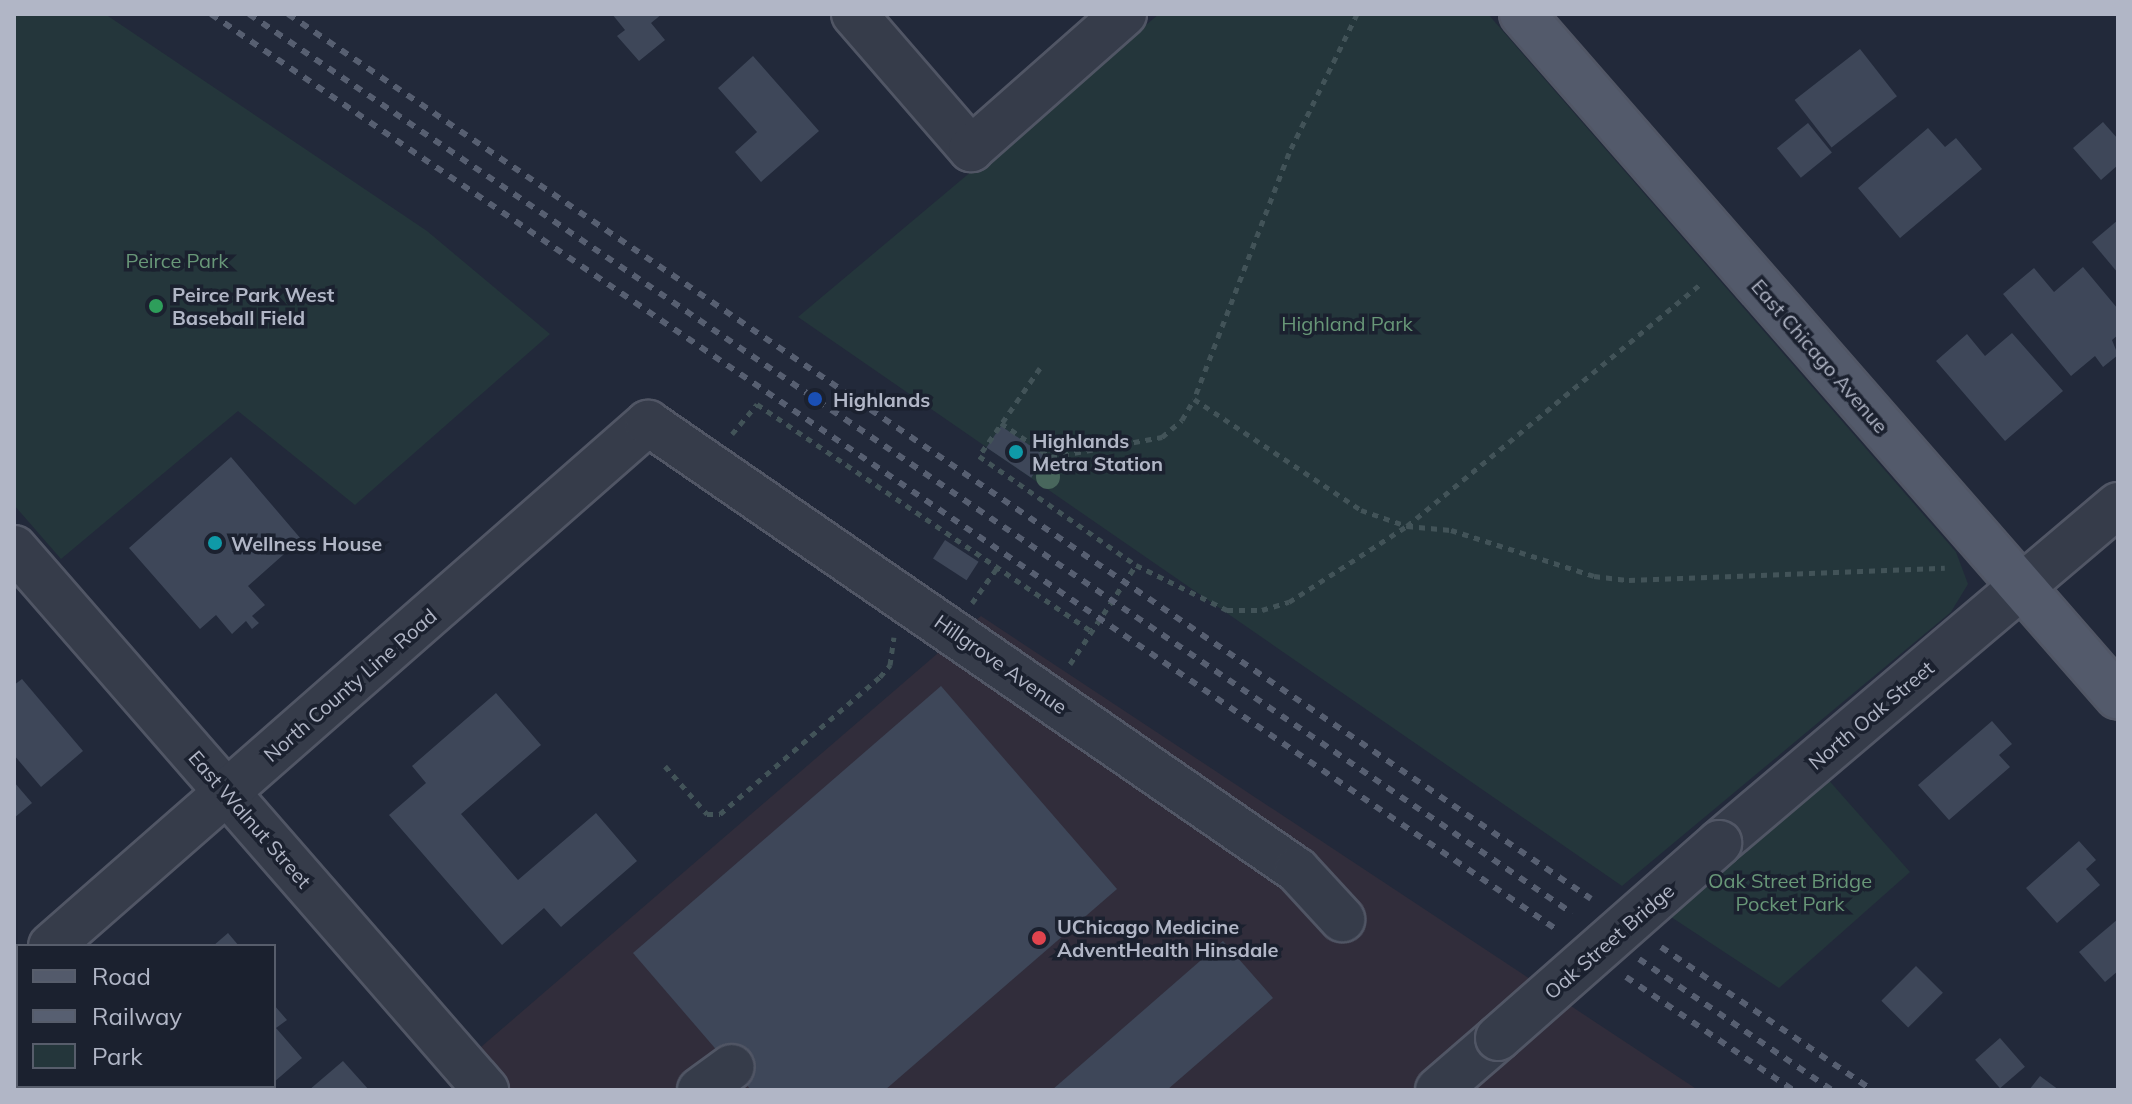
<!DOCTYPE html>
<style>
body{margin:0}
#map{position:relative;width:2132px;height:1104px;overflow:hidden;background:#22293a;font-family:Mulish,sans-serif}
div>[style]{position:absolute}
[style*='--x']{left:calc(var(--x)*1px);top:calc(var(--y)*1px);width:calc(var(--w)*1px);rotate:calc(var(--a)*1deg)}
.medical>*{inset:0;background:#312d3b}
.green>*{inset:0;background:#24363b}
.building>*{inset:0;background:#3e4759;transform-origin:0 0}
.path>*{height:5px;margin-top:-2.5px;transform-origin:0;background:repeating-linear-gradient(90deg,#425358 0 6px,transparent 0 12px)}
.roads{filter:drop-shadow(2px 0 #515665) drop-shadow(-2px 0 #515665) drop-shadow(0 2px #515665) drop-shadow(0 -2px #515665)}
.minor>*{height:44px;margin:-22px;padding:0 22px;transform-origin:22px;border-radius:22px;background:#363c4a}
.major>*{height:44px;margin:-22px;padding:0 22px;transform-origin:22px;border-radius:22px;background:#535a6b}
.rail>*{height:6px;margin-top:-3px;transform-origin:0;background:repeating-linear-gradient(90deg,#575f71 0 8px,transparent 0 16px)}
.bridges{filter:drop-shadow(2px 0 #515665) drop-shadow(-2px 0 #515665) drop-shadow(0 2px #515665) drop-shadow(0 -2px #515665)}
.minor-bridge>*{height:44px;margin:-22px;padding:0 22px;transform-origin:22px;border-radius:22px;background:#363c4a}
.trees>*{width:24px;height:24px;margin:-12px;border-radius:50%;background:#48665c}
.dots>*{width:22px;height:22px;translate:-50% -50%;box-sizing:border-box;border:4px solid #1b212f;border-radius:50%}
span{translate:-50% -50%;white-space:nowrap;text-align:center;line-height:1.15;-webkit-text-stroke:7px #1b212f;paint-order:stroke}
.park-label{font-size:20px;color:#689778}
.poi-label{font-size:20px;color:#b1b6c6;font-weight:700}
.left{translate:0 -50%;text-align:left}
.street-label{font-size:20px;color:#b1b6c6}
.frame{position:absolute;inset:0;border:16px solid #b1b6c6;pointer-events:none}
.legend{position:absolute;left:16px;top:944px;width:260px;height:144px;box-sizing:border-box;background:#1b212f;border:2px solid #575d6b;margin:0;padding:10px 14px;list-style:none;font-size:24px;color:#b1b6c6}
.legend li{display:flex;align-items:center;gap:16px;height:40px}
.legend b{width:40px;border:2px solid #575d6b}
</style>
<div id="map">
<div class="medical">
<i style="clip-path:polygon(981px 616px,1698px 1090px,494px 1090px,467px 1059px)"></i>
</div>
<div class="green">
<i style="clip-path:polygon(14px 14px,105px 14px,427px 231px,550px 334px,355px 505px,238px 411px,61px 559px,14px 505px)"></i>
<i style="clip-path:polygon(1159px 14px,1488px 14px,1956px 552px,1968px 584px,1951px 612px,1622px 886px,798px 317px)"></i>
<i style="clip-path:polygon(1825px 776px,1910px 872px,1779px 988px,1668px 915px)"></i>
</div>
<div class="building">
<i style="clip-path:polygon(612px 14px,662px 14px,651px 23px,665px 40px,639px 61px,617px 36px,625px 30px)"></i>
<i style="left:1860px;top:49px;width:60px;height:83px;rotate:52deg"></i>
<i style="clip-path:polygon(753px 56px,819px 131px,761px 182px,735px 152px,757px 132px,718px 88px)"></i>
<i style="clip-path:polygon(2103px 122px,2118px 139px,2118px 165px,2101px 180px,2073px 148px)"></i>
<i style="left:1808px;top:123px;width:38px;height:40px;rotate:51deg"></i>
<i style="clip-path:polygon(1928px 128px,1945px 147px,1956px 138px,1982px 169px,1900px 238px,1858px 188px)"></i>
<i style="clip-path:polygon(2118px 220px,2118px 273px,2092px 242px)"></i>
<i style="clip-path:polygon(2083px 267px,2118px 309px,2118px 335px,2112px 340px,2118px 355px,2103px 367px,2095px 356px,2071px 376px,2003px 294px,2034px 268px,2054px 292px)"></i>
<i style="clip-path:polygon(2012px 333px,2063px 391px,2005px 441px,1936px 361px,1967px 334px,1985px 356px)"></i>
<i style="left:1001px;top:426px;width:54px;height:26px;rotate:34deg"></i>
<i style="clip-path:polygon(231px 457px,301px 539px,248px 586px,265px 605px,252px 616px,259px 623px,252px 629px,246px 621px,232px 634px,216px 615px,200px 629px,129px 548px)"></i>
<i style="left:945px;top:540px;width:40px;height:22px;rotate:33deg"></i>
<i style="clip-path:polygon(22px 679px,83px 751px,41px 787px,14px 755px,14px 685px)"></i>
<i style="clip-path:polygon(941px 686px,1117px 889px,885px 1090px,751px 1090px,633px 953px)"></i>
<i style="clip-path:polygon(496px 693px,541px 745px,461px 814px,518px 880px,596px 813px,637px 861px,561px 927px,544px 908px,502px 945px,389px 815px,426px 783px,412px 766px)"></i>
<i style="clip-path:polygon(1992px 721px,2012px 744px,1999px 755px,2010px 767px,1949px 820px,1918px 785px)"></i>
<i style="clip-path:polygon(14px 782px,32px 803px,14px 818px)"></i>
<i style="clip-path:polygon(2079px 841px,2096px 860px,2086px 869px,2100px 885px,2057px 923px,2026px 888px)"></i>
<i style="clip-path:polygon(2118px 919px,2118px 971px,2105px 982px,2079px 952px)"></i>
<i style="clip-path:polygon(228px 933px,239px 946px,213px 946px)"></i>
<i style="clip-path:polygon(1223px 941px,1273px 998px,1167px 1090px,1052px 1090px)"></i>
<i style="left:1916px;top:966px;width:38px;height:49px;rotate:45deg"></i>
<i style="clip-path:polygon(274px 1005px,287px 1020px,276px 1028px,302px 1058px,274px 1082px)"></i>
<i style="left:2000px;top:1038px;width:38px;height:33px;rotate:49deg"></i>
<i style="clip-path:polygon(343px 1061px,369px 1090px,309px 1090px)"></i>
<i style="clip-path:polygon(2040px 1076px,2059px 1090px,2029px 1090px)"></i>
<i style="left:73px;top:1086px;width:45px;height:5px"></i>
<i style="clip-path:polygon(243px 1086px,269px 1086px,264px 1090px)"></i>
</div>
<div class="path">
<i style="--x:1357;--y:14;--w:155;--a:116.1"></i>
<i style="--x:1289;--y:153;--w:264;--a:111.1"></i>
<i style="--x:1194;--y:399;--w:201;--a:33.6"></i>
<i style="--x:1361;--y:510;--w:49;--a:19.2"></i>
<i style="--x:1407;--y:526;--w:379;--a:-39.5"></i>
<i style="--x:1040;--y:368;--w:107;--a:124.7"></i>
<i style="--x:979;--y:456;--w:191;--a:34.8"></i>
<i style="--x:1136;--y:565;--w:102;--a:26.3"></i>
<i style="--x:1227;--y:610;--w:35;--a:0"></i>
<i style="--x:1262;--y:610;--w:28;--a:-17"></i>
<i style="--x:1289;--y:602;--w:140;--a:-32.8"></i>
<i style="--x:1407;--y:526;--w:44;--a:5.2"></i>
<i style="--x:1451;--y:530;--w:150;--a:17.8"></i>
<i style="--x:1594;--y:576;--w:35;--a:7"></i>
<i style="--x:1629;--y:580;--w:316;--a:-2.2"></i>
<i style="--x:1001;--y:423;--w:60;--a:34.2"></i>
<i style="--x:1051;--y:457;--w:113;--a:-10.2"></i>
<i style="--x:1162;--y:437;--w:26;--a:-40"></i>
<i style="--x:1182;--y:420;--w:24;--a:-60"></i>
<i style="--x:732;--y:434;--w:39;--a:-50"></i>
<i style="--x:757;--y:404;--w:405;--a:34.2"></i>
<i style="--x:972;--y:603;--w:43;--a:-54.5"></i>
<i style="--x:1070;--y:664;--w:119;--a:-56.3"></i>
<i style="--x:665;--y:766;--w:64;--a:48.8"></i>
<i style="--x:707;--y:814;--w:13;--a:0"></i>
<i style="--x:720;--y:814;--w:211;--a:-40.6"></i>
<i style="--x:880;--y:677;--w:16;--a:-50"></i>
<i style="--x:890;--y:665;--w:28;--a:-82"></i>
<i style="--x:926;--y:1088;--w:2;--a:90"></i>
</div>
<div class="roads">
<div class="minor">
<i style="--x:854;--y:14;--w:179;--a:49.1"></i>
<i style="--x:971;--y:149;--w:204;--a:-41.4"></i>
<i style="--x:14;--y:548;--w:719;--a:48.95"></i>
<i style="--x:1719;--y:843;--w:523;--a:-40.27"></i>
<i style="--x:51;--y:946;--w:794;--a:-41.22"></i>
<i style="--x:648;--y:423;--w:788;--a:34.56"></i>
<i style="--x:1297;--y:870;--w:67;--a:47.4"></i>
<i style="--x:14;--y:978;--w:6;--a:-45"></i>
<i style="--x:700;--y:1090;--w:39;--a:-36"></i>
<i style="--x:1438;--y:1090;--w:79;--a:-40.9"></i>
</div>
<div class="major">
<i style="--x:1522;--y:14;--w:906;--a:48.89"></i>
</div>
</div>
<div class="rail">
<i style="--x:211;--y:14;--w:1627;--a:34.23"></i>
<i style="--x:249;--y:14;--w:1600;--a:34.2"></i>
<i style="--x:288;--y:14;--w:1575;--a:34.18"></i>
<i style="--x:1661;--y:947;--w:255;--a:34.1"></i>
<i style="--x:1639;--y:959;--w:233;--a:34.2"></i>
<i style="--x:1626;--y:977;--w:202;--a:34.1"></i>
</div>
<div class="bridges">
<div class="minor-bridge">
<i style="--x:1498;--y:1038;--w:295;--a:-41.4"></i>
</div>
</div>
<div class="trees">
<i style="left:1048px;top:477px"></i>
</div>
<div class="dots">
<i style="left:156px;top:306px;background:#2e9e5b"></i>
<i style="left:815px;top:399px;background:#1a4fb4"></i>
<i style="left:1016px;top:452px;background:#0f9aa8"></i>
<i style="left:215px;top:543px;background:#0f9aa8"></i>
<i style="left:1039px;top:938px;background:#e0444e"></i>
</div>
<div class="park-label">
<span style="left:177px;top:260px">Peirce Park</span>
<span style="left:1347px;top:323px">Highland Park</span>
<span style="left:1790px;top:892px">Oak Street Bridge<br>Pocket Park</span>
</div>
<div class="poi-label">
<span class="left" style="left:172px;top:306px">Peirce Park West<br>Baseball Field</span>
<span class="left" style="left:833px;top:399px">Highlands</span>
<span class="left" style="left:1032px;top:452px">Highlands<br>Metra Station</span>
<span class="left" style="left:231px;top:543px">Wellness House</span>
<span class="left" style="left:1057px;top:938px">UChicago Medicine<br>AdventHealth Hinsdale</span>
</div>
<div class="street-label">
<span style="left:1820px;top:356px;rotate:49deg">East Chicago Avenue</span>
<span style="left:1001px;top:664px;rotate:35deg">Hillgrove Avenue</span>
<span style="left:350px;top:685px;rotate:-41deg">North County Line Road</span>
<span style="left:1871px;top:715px;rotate:-40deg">North Oak Street</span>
<span style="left:250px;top:819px;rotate:49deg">East Walnut Street</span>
<span style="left:1609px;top:941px;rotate:-41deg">Oak Street Bridge</span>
</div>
<div class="frame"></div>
<ul class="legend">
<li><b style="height:10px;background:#535a6b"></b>Road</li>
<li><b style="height:10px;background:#575f71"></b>Railway</li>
<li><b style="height:22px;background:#24363b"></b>Park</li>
</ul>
</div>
